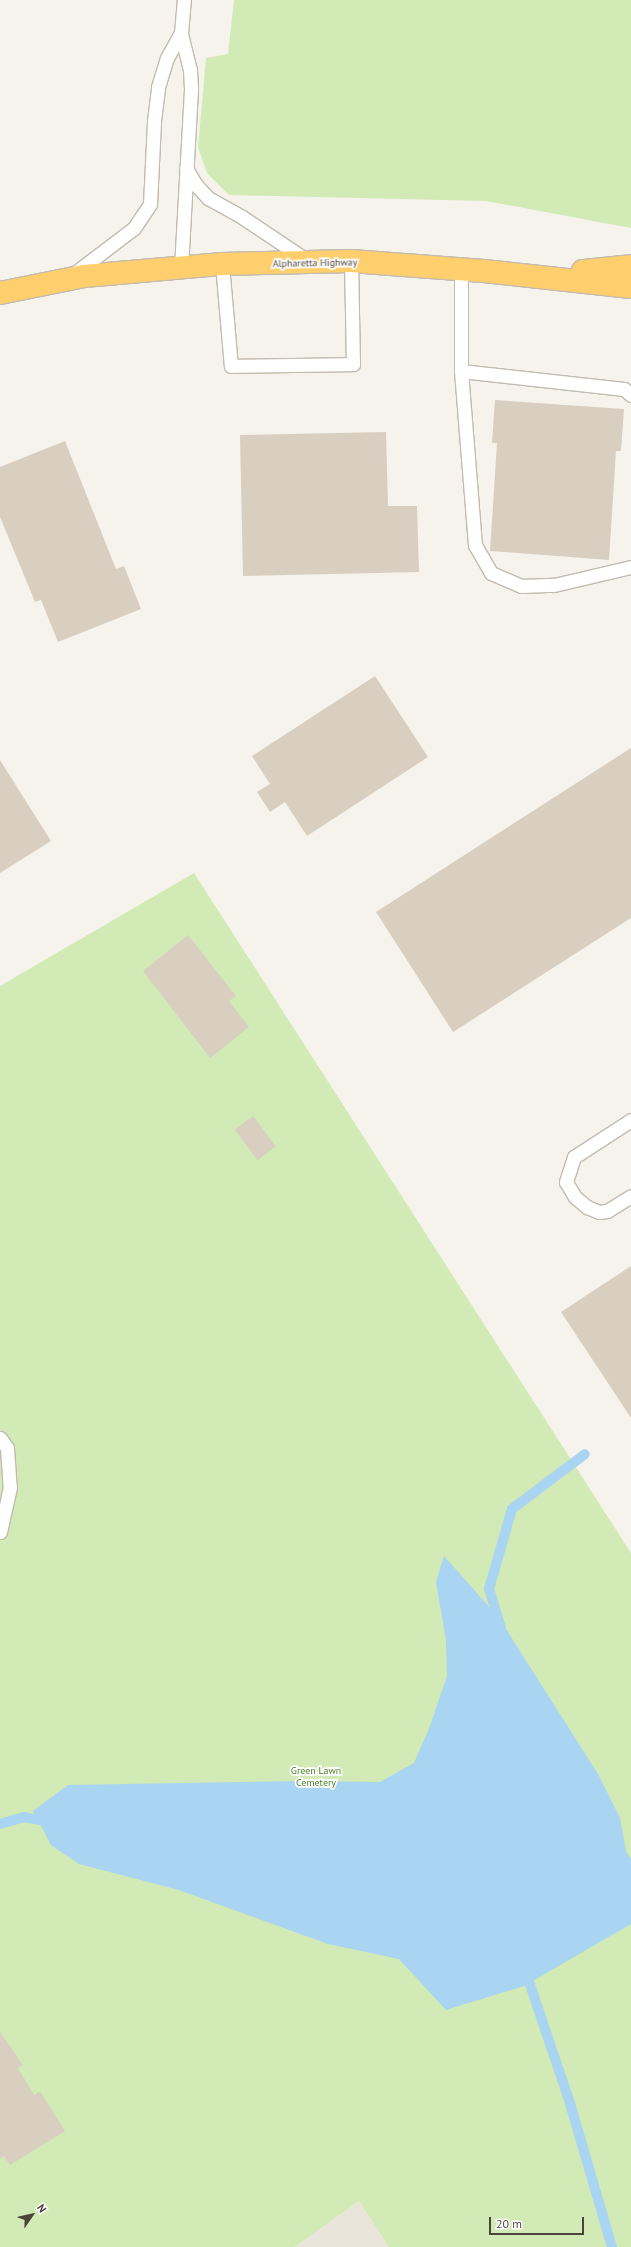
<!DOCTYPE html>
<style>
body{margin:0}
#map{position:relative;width:631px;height:2247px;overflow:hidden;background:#f6f3ec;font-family:"PT Sans",sans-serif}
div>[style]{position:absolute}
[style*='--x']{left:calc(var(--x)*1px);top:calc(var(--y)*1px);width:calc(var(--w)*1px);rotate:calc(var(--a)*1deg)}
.residential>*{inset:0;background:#eae5da}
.green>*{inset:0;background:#d2eab5}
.water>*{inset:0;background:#a9d4f2}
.stream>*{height:10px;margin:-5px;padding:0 5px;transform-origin:5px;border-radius:5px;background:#a9d4f2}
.building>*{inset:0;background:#d8cfc1;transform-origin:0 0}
.roads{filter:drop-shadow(1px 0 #c2bbae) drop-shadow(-1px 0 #c2bbae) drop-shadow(0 1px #c2bbae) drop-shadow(0 -1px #c2bbae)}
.lane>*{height:13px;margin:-6.5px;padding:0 6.5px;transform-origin:6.5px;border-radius:6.5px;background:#fff}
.highway>*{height:22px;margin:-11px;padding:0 11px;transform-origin:11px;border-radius:11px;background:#ffcf6e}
span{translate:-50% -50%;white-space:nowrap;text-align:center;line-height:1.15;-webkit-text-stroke:3.5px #fff;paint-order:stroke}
.street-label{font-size:10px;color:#4b4439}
.park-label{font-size:10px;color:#4a7f2a}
.north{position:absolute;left:12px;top:2195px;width:40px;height:40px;-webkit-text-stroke:3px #fff;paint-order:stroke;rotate:56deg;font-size:11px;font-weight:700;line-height:16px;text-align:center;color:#4b4439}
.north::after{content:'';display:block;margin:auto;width:14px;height:18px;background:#4b4439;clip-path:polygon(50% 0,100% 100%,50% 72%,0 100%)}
.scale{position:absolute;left:489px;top:2217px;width:95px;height:18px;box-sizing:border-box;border:2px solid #4b4439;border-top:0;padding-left:5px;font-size:12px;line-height:14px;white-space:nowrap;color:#4b4439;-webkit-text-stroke:3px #fff;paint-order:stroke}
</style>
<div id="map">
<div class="residential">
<i style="clip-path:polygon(359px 2201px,389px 2247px,295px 2247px)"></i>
</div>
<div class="green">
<i style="clip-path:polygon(234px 0,631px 0,631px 228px,486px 201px,229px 195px,207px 173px,198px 147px,206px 58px,228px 54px)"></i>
<i style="clip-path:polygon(194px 873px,631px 1553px,631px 2247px,389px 2247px,359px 2201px,295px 2247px,0 2247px,0 986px)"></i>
</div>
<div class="water">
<i style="clip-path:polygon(444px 1556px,499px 1618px,598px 1774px,620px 1818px,626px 1851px,631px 1859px,631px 1924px,524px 1986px,446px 2010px,399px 1959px,328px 1944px,179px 1890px,79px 1864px,51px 1845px,33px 1811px,68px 1785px,301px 1781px,380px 1782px,414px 1763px,430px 1726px,447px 1676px,446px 1640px,436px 1582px)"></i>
</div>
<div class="stream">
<i style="--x:501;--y:1628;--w:41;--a:-107.1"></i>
<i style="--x:489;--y:1589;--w:83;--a:-74"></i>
<i style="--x:512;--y:1509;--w:91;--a:-37"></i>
<i style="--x:0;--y:1824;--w:25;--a:-16"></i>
<i style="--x:24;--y:1817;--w:26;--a:11"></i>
<i style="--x:525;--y:1970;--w:137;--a:71.3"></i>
<i style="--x:569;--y:2100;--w:153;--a:73.7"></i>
</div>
<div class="building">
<i style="clip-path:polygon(495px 400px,624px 409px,621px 451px,616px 451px,609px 560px,490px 551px,497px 443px,492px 443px)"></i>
<i style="clip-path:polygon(386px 432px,388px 506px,417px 506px,419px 572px,243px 576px,240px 435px)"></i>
<i style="clip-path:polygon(65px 441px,116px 569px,124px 566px,141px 609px,58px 642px,41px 600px,35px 602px,0 517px,0 467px)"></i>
<i style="clip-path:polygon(375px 676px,428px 757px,307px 836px,285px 802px,270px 812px,257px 792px,270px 784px,252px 756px)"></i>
<i style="clip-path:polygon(631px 748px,631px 918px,453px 1032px,376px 912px)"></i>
<i style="clip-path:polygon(0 760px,51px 841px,0 873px)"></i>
<i style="clip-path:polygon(188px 935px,236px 996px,229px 1001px,249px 1027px,210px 1058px,143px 971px)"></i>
<i style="left:253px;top:1116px;width:38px;height:23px;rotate:53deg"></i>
<i style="clip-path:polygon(631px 1266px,631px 1418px,561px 1312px)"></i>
<i style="clip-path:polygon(0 2032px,23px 2065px,18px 2068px,34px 2095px,40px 2091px,65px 2131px,10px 2165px,4px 2156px,0 2158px)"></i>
</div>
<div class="roads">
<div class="lane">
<i style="--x:186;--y:168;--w:20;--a:60"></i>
<i style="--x:196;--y:185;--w:18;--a:47"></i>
<i style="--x:208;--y:198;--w:39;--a:29"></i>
<i style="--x:242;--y:217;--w:79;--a:33.7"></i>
<i style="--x:222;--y:264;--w:102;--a:85"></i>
<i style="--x:231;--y:366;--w:122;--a:-0.9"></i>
<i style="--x:353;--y:364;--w:103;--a:-91.1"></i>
<i style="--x:181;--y:268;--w:179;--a:-86.8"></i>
<i style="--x:191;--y:89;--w:19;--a:-93"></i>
<i style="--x:190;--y:70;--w:38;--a:-104"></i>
<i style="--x:181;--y:33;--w:33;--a:-85"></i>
<i style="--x:461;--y:269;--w:102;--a:90"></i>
<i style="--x:461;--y:371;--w:175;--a:85.4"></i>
<i style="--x:475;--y:545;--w:32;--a:60"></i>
<i style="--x:491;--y:573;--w:33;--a:23"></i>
<i style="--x:521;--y:586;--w:33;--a:-2"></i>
<i style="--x:554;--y:585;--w:79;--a:-13.2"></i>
<i style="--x:71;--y:276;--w:79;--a:-37.3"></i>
<i style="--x:134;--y:228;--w:29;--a:-56"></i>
<i style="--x:150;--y:204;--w:83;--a:-87.2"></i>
<i style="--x:154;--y:121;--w:34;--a:-83"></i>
<i style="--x:158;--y:87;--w:30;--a:-73"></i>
<i style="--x:167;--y:58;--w:29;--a:-61"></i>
<i style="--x:461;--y:371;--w:164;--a:6.3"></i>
<i style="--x:624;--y:389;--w:9;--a:41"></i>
<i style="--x:631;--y:1120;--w:68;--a:147"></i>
<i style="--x:574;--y:1157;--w:26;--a:108"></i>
<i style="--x:566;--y:1182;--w:17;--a:59"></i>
<i style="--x:575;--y:1197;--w:16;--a:40"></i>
<i style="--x:587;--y:1207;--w:13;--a:23"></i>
<i style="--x:599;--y:1212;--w:8;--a:-7"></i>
<i style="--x:607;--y:1211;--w:28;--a:-32"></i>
<i style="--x:0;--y:1438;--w:12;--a:55"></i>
<i style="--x:7;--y:1448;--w:39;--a:86"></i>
<i style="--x:10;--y:1487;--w:46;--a:102.5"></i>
</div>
<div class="highway">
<i style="--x:583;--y:271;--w:48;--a:-5.9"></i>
<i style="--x:0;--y:293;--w:86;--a:-11.4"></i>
<i style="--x:84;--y:276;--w:139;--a:-5"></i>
<i style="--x:222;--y:264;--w:129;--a:-1.3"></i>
<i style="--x:351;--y:261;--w:133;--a:4.3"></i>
<i style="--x:484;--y:271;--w:148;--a:6.2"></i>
</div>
</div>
<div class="street-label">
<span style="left:315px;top:263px;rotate:-1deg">Alpharetta Highway</span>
</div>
<div class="park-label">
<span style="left:316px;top:1776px">Green Lawn<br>Cemetery</span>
</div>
<div class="north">N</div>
<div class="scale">20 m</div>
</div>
